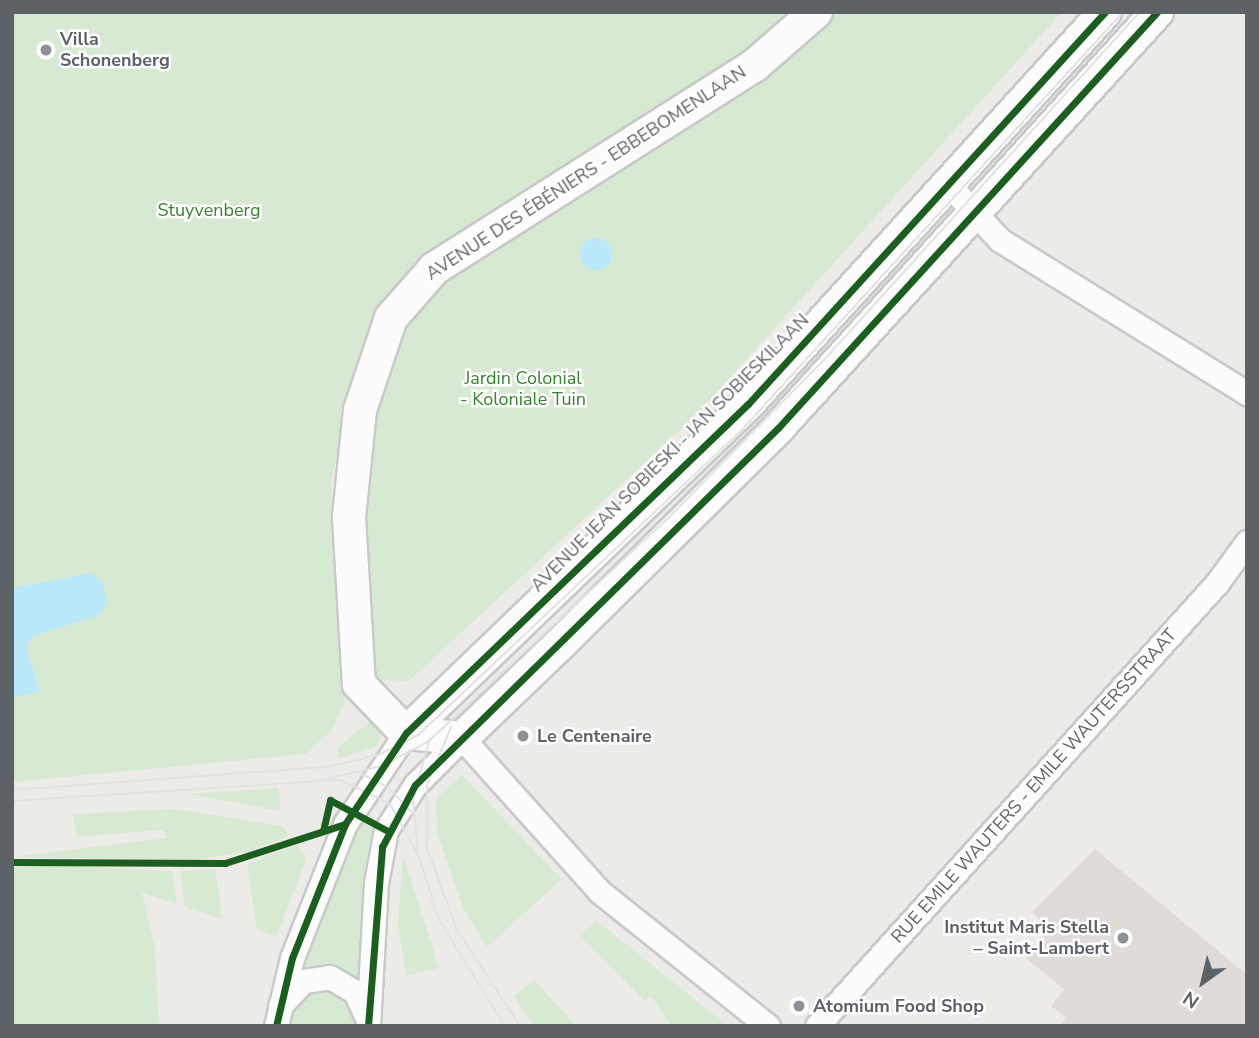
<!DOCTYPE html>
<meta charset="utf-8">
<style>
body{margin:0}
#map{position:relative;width:1259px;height:1038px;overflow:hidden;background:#edebe8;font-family:"Nunito Sans",sans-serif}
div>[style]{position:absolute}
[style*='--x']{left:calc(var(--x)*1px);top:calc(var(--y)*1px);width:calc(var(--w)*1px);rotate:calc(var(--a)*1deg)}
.education>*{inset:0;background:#dfdbd7}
.green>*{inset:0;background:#d8e9d3}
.water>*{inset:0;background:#bbe8f8}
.round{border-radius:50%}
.roads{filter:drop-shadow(2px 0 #c9c9c9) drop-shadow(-2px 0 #c9c9c9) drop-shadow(0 2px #c9c9c9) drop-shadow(0 -2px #c9c9c9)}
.street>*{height:23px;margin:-11.5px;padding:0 11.5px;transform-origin:11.5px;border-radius:11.5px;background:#fcfcfc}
.secondary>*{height:32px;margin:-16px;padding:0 16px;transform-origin:16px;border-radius:16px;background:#fcfcfc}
.tram>*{height:2px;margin:-1px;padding:0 1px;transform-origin:1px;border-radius:1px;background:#e3e2e3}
.cycleway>*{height:7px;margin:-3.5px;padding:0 3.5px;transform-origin:3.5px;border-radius:3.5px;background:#1b5e20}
.dots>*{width:19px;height:19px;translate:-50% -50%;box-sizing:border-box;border:4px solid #fff;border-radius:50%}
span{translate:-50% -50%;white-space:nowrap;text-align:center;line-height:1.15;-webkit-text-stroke:5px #fff;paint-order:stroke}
.poi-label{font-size:18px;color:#5d6266;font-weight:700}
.left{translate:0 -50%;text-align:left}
.right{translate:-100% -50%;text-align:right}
.street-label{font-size:18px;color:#5d6266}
.park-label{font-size:18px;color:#3a8131}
.frame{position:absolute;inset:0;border:14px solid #5d6266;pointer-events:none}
.north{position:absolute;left:1168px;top:947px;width:70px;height:70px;-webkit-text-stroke:5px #fff;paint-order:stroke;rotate:214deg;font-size:19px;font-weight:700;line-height:28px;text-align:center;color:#5d6266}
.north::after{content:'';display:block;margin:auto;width:24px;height:32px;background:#5d6266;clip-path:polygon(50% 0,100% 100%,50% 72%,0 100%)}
</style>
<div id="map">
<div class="education">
<i style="clip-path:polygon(1095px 849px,1247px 975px,1247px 1026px,1061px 1024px,1066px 1018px,1051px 1006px,1064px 989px,1026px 958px,1051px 929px,1032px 912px)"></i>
</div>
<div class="green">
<i style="clip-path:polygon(12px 12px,797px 12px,770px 39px,413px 268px,380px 308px,365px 336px,331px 482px,345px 699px,333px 729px,306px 754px,12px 782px)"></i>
<i style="clip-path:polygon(834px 12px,1062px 12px,695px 416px,409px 681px,376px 680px,362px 510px,373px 410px,399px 332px,428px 290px,817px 31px)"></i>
<i style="clip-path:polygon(373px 719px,381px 735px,377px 746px,338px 759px,337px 748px)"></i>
<i style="clip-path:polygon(461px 774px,562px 879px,487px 947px,465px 912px,437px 834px,436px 799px)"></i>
<i style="clip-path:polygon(279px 788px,280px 811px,188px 794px)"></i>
<i style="clip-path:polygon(173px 809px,283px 826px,289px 836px,247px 852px,192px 860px,12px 857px,167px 838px,163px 830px,76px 837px,73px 814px)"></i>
<i style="clip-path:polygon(358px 819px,378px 832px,362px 983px,302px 973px)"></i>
<i style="clip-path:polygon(297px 845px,306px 859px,277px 936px,257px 930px,247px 864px)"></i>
<i style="clip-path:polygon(403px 855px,439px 968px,406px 976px,398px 924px)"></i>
<i style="clip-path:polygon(46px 865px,172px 871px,177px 904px,142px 893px,155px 947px,159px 1026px,12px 1026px,12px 868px)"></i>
<i style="clip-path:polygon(215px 869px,223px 919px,185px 907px,180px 871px)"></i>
<i style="clip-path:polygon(596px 920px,728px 1026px,671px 1026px,651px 996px,645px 1001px,579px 936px)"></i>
<i style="clip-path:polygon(534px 980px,547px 994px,576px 1026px,534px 1026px,514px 996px)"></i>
<i style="clip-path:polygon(328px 987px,344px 994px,361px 1026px,292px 1026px,291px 1006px,304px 992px)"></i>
</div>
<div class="water">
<i class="round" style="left:580px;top:238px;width:32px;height:32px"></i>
<i style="clip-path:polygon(91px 573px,103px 584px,107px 600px,99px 615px,32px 636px,27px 648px,39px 691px,12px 698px,12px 588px)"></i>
</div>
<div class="roads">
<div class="street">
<i style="--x:949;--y:185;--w:75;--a:47.2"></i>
<i style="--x:1000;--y:240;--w:291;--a:31.8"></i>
<i style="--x:280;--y:1006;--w:34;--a:-47"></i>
<i style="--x:303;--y:981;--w:27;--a:-8"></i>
<i style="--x:330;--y:977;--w:29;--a:31"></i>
<i style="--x:355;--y:992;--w:29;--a:65"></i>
<i style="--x:276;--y:1026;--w:70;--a:-76.8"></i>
<i style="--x:292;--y:958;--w:144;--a:-68.4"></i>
<i style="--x:345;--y:824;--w:110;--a:-56.2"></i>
<i style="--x:368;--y:1026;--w:143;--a:-86.8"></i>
<i style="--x:376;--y:883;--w:54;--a:-79.3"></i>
<i style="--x:386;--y:830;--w:54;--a:-57.2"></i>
<i style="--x:415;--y:785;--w:66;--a:-45"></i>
<i style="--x:462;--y:738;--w:207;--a:48.1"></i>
<i style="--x:600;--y:892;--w:215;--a:38.6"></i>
<i style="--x:817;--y:1026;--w:597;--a:-47.92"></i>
<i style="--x:1217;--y:583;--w:51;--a:-53.8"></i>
</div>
<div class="secondary">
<i style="--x:816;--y:12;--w:81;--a:139"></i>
<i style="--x:755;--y:65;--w:380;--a:147.6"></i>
<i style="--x:434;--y:269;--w:65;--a:131.3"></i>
<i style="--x:391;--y:318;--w:97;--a:108.6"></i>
<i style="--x:360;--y:410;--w:108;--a:95.9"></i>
<i style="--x:349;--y:517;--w:167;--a:86.6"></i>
<i style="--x:359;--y:684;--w:68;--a:46.2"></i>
<i style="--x:406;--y:733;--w:56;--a:5.1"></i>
<i style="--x:462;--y:738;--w:136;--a:-43.8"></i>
<i style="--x:560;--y:644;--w:307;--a:-44.7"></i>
<i style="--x:778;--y:428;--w:563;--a:-47.66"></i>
<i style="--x:406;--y:733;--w:475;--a:-43.9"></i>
<i style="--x:748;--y:404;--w:530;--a:-47.68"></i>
</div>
</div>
<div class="tram">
<i style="--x:430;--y:738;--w:63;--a:105.6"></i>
<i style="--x:413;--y:799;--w:55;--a:84.8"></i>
<i style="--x:418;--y:854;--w:69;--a:72.3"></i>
<i style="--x:439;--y:920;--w:125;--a:58.1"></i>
<i style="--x:358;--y:772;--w:35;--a:27"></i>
<i style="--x:389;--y:788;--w:38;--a:47"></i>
<i style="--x:321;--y:780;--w:63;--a:-12.9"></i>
<i style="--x:382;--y:766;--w:53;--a:-28"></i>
<i style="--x:429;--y:741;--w:323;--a:-43"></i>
<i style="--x:665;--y:521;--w:226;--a:-45.4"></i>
<i style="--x:824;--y:360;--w:469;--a:-47.8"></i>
<i style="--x:12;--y:790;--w:316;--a:-4.2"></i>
<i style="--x:327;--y:767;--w:52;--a:-13.2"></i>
<i style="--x:378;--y:755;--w:45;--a:-26.6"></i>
<i style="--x:418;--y:735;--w:441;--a:-43.3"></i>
<i style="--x:739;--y:433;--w:570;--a:-47.63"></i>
<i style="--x:12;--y:801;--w:330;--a:-3.7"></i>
<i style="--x:341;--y:780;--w:55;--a:26.1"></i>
<i style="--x:390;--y:804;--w:57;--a:60.8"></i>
<i style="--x:425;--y:842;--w:94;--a:70"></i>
<i style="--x:457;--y:930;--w:115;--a:56.7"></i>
<i style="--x:427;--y:849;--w:64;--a:-90"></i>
<i style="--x:427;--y:785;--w:63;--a:-67.5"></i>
</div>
<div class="cycleway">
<i style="--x:323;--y:831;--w:32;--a:-77"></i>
<i style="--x:330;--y:800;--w:64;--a:28.2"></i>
<i style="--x:12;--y:862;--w:213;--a:0.3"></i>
<i style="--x:225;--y:863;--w:126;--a:-18"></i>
<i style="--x:276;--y:1026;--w:70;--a:-76.8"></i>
<i style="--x:292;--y:958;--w:144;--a:-68.4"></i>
<i style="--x:345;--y:824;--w:110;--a:-56.2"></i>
<i style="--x:406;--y:733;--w:475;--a:-43.9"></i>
<i style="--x:748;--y:404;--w:530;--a:-47.68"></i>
<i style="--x:368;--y:1026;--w:180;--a:-85.5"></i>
<i style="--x:382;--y:847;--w:70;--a:-62"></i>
<i style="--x:415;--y:785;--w:509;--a:-44.52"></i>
<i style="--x:778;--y:428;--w:563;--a:-47.66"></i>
</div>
<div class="dots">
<i style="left:46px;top:50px;background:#8f9294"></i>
<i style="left:523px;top:736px;background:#8f9294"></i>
<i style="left:1123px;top:938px;background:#8f9294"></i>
<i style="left:799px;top:1006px;background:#8f9294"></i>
</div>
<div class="poi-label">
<span class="left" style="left:60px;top:50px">Villa<br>Schonenberg</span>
<span class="left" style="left:537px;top:736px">Le Centenaire</span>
<span class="right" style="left:1109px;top:938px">Institut Maris Stella<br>– Saint-Lambert</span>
<span class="left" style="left:813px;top:1006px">Atomium Food Shop</span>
</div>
<div class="street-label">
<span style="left:586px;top:173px;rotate:-33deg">AVENUE DES ÉBÉNIERS - EBBEBOMENLAAN</span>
<span style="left:670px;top:453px;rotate:-45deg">AVENUE JEAN SOBIESKI - JAN SOBIESKILAAN</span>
<span style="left:1034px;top:786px;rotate:-48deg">RUE EMILE WAUTERS - EMILE WAUTERSSTRAAT</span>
</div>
<div class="park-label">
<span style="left:209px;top:210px">Stuyvenberg</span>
<span style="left:523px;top:389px">Jardin Colonial<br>- Koloniale Tuin</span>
</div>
<div class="frame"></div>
<div class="north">N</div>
</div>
